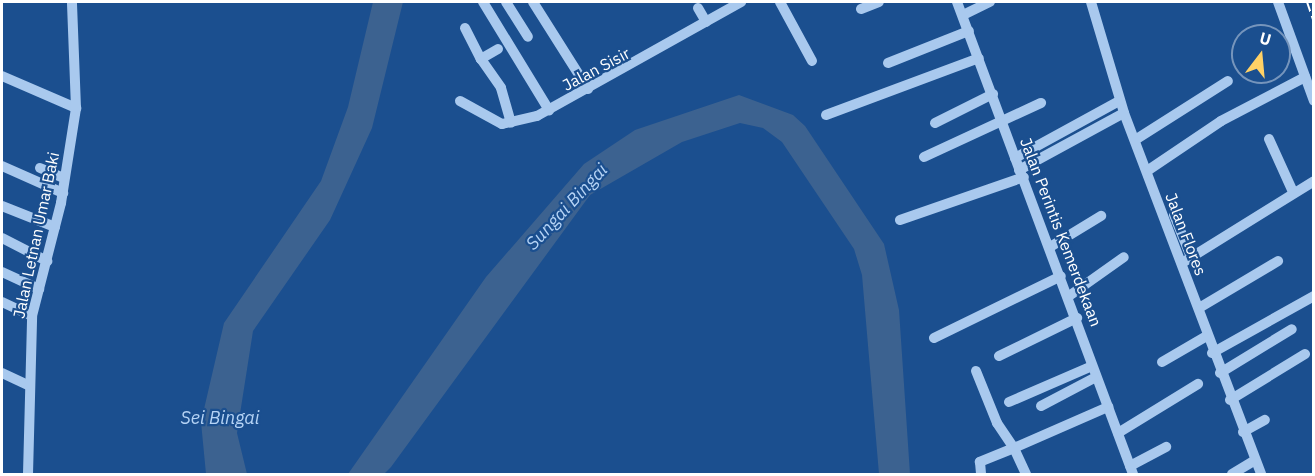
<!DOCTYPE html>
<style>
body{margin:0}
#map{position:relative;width:1315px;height:476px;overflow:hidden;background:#1b4f8f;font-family:"IBM Plex Sans",sans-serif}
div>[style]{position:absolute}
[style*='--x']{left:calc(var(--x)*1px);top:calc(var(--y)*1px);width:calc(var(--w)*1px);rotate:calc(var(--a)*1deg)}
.water>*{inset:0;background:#3c6290}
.minor>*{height:10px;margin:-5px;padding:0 5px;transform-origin:5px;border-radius:5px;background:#a9c9ee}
.rail>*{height:2px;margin-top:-1px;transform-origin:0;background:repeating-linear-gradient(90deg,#fff 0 10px,transparent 0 14.5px)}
span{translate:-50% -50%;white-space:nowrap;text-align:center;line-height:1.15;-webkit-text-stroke:4.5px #1b4f8f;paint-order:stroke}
.street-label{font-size:16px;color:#fff}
.water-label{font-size:18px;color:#b5d3f5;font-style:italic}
.frame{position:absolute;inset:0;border:3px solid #fff;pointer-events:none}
.north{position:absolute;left:1231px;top:24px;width:60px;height:60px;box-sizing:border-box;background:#1b4f8f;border:2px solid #7695bc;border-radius:50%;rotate:16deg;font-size:16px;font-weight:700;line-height:24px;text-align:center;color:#fff}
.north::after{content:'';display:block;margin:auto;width:21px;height:27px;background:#ffd166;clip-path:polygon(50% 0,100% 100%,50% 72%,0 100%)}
</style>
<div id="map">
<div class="water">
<i style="clip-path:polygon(373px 2px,403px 2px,372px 128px,330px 220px,253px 331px,237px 433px,247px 474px,206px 474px,201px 422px,224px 323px,321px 181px,348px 107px)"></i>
<i style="clip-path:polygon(739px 95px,793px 115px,805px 126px,884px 244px,899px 310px,910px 474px,879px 474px,862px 275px,854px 249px,782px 142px,763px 128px,740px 123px,682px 142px,590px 195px,391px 467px,384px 474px,348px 474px,486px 277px,584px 164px,635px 130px)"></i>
</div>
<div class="minor">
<i style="--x:483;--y:2;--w:127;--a:58.6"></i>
<i style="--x:506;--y:2;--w:41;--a:57.8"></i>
<i style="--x:533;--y:2;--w:103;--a:57.7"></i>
<i style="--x:780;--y:2;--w:67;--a:61.5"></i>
<i style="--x:957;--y:2;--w:504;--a:69.55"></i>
<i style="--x:1091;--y:2;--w:116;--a:73.4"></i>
<i style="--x:1124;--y:113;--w:386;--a:69.2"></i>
<i style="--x:1278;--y:2;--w:105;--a:70"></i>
<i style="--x:698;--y:8;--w:16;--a:60"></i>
<i style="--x:861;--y:9;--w:19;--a:-21"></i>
<i style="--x:963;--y:15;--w:30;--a:-26"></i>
<i style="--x:465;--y:28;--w:35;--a:63"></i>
<i style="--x:498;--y:49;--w:20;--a:150"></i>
<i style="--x:481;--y:59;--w:35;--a:55"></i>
<i style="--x:501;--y:88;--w:36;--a:74"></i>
<i style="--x:888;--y:63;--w:87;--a:-21.6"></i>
<i style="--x:2;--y:76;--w:81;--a:23.4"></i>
<i style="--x:460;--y:101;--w:48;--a:28.7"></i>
<i style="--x:502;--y:124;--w:36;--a:-13"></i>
<i style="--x:537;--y:116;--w:234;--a:-29.2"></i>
<i style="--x:826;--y:115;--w:163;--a:-20.4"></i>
<i style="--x:935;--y:123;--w:65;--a:-26.6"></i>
<i style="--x:1269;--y:139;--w:58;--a:65.6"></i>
<i style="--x:1135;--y:140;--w:110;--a:-32.4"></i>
<i style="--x:924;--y:157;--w:129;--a:-24.8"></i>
<i style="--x:1015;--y:158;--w:119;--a:-28.7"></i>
<i style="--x:2;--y:166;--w:67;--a:23.9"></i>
<i style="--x:40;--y:168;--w:26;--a:23"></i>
<i style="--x:1019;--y:170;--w:119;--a:-28.5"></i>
<i style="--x:1147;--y:171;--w:89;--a:-34"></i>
<i style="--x:1221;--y:121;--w:95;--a:-27.6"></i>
<i style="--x:2;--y:206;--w:57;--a:21.6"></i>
<i style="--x:1174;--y:215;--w:45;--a:68"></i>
<i style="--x:900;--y:220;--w:131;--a:-19.1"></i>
<i style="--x:2;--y:238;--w:51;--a:27.1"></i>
<i style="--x:1050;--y:247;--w:60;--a:-31.3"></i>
<i style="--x:1182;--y:263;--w:155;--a:-31.8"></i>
<i style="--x:2;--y:272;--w:41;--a:24.7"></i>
<i style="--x:1069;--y:296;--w:67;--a:-35.3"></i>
<i style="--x:2;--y:302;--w:33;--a:25"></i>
<i style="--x:1199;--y:308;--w:92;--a:-30.7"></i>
<i style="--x:934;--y:338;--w:141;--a:-26"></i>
<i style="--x:1212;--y:353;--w:117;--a:-29.2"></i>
<i style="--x:999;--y:356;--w:87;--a:-26"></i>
<i style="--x:1162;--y:362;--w:50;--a:-30.2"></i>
<i style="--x:976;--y:371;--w:56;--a:68"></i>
<i style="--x:997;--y:423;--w:30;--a:56"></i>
<i style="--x:1014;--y:448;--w:37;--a:158"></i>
<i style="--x:980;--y:462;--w:12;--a:85"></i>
<i style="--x:2;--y:373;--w:29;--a:25"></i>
<i style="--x:1220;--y:373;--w:84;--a:-31.4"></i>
<i style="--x:1230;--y:400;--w:88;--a:-31.5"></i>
<i style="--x:1009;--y:402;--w:90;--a:-23.4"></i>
<i style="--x:1041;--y:406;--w:62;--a:-27.8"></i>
<i style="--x:1243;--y:432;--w:25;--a:-29"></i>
<i style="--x:1118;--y:433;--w:94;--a:-31.5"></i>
<i style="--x:1130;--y:466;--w:41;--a:-27.8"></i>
<i style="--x:28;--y:474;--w:158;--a:-88.5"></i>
<i style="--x:32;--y:316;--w:117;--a:-75.6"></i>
<i style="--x:61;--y:203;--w:96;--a:-81"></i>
<i style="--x:76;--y:108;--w:106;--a:-92.2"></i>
<i style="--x:1026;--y:474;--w:29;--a:-115"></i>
<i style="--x:1014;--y:448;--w:103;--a:-23.6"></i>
<i style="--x:1232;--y:474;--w:27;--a:-31"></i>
</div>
<div class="rail">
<i style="--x:1307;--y:2;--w:21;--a:71"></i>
</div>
<div class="street-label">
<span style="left:596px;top:69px;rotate:-28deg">Jalan Sisir</span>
<span style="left:1061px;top:232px;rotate:69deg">Jalan Perintis Kemerdekaan</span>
<span style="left:1186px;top:234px;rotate:69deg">Jalan Flores</span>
<span style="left:36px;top:235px;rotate:-78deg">Jalan Letnan Umar Baki</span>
</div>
<div class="water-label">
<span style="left:567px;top:207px;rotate:-47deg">Sungai Bingai</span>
<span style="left:220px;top:418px">Sei Bingai</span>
</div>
<div class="frame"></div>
<div class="north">U</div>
</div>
